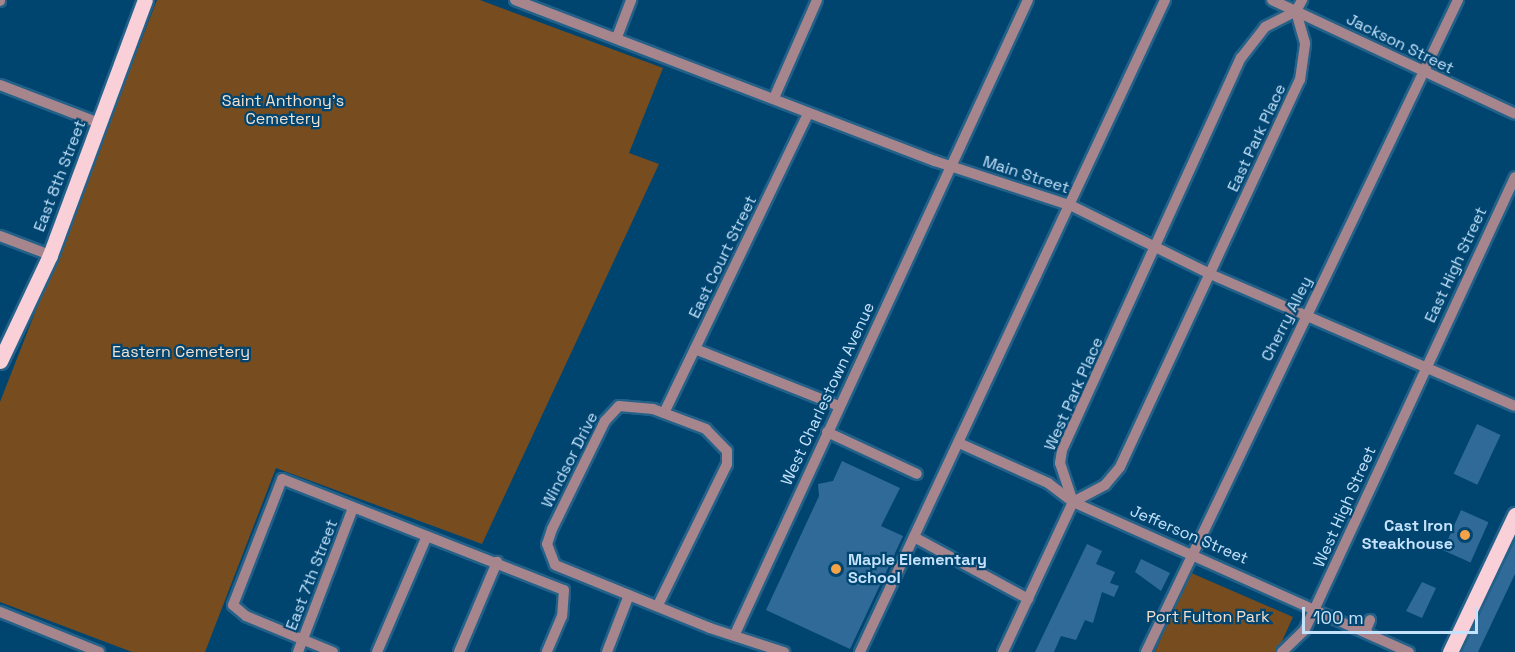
<!DOCTYPE html>
<style>
body{margin:0}
#map{position:relative;width:1515px;height:652px;overflow:hidden;background:#004570;font-family:"Space Grotesk",sans-serif}
div>[style]{position:absolute}
[style*='--x']{left:calc(var(--x)*1px);top:calc(var(--y)*1px);width:calc(var(--w)*1px);rotate:calc(var(--a)*1deg)}
.green>*{inset:0;background:#774c1e}
.building>*{inset:0;background:#2f6a98;transform-origin:0 0}
.roads{filter:drop-shadow(2px 0 #236189) drop-shadow(-2px 0 #236189) drop-shadow(0 2px #236189) drop-shadow(0 -2px #236189)}
.minor>*{height:10px;margin:-5px;padding:0 5px;transform-origin:5px;border-radius:5px;background:#a7858c}
.major>*{height:15px;margin:-7.5px;padding:0 7.5px;transform-origin:7.5px;border-radius:7.5px;background:#fad0d8}
.dots>*{width:16px;height:16px;translate:-50% -50%;box-sizing:border-box;border:3px solid #004570;border-radius:50%}
span{translate:-50% -50%;white-space:nowrap;text-align:center;line-height:1.15;-webkit-text-stroke:4.5px #004570;paint-order:stroke}
.street-label{font-size:16px;color:#c4e2fb}
.park-label{font-size:16px;color:#f3dfcd}
.poi-label{font-size:16px;color:#c4e2fb;font-weight:700}
.right{translate:-100% -50%;text-align:right}
.left{translate:0 -50%;text-align:left}
.scale{position:absolute;left:1302px;top:607px;width:176px;height:27px;box-sizing:border-box;border:3px solid #c4e2fb;border-top:0;padding-left:8px;font-size:18px;line-height:21px;white-space:nowrap;color:#c4e2fb;-webkit-text-stroke:4px #004570;paint-order:stroke}
</style>
<div id="map">
<div class="green">
<i style="clip-path:polygon(157px 0,480px 0,663px 68px,629px 153px,659px 164px,482px 544px,276px 468px,205px 652px,132px 652px,0 602px,0 402px)"></i>
<i style="clip-path:polygon(1189px 572px,1293px 617px,1277px 652px,1155px 652px)"></i>
</div>
<div class="building">
<i style="left:1477px;top:424px;width:26px;height:55px;rotate:25deg"></i>
<i style="clip-path:polygon(842px 461px,900px 488px,881px 526px,903px 536px,850px 649px,766px 610px,819px 496px,818px 484px,833px 481px)"></i>
<i style="left:1461px;top:510px;width:30px;height:44px;rotate:24deg"></i>
<i style="clip-path:polygon(1515px 540px,1515px 574px,1478px 652px,1461px 652px)"></i>
<i style="clip-path:polygon(1087px 544px,1102px 551px,1096px 564px,1115px 572px,1110px 583px,1119px 586px,1114px 597px,1102px 592px,1093px 623px,1085px 620px,1076px 640px,1061px 636px,1054px 652px,1035px 652px)"></i>
<i style="clip-path:polygon(1141px 559px,1170px 573px,1161px 591px,1135px 572px)"></i>
<i style="clip-path:polygon(1422px 582px,1436px 588px,1422px 618px,1406px 611px)"></i>
</div>
<div class="roads">
<div class="minor">
<i style="--x:515;--y:0;--w:450;--a:21"></i>
<i style="--x:935;--y:161;--w:144;--a:18.2"></i>
<i style="--x:1072;--y:206;--w:154;--a:26.2"></i>
<i style="--x:1210;--y:274;--w:332;--a:23.4"></i>
<i style="--x:1272;--y:0;--w:268;--a:25.1"></i>
<i style="--x:0;--y:1;--w:1;--a:-90"></i>
<i style="--x:617;--y:37;--w:40;--a:-69"></i>
<i style="--x:0;--y:85;--w:106;--a:21"></i>
<i style="--x:774;--y:98;--w:107;--a:-66.3"></i>
<i style="--x:0;--y:236;--w:53;--a:20.8"></i>
<i style="--x:695;--y:349;--w:155;--a:21.6"></i>
<i style="--x:664;--y:413;--w:332;--a:-64.3"></i>
<i style="--x:827;--y:432;--w:99;--a:25"></i>
<i style="--x:959;--y:443;--w:98;--a:24.2"></i>
<i style="--x:1048;--y:483;--w:31;--a:37"></i>
<i style="--x:1073;--y:502;--w:368;--a:24.1"></i>
<i style="--x:1073;--y:502;--w:41;--a:-108.4"></i>
<i style="--x:1060;--y:463;--w:13;--a:-81"></i>
<i style="--x:1062;--y:450;--w:431;--a:-65.5"></i>
<i style="--x:1241;--y:58;--w:39;--a:-52"></i>
<i style="--x:1265;--y:27;--w:35;--a:-27"></i>
<i style="--x:1296;--y:11;--w:13;--a:-61"></i>
<i style="--x:1073;--y:502;--w:36;--a:-28"></i>
<i style="--x:1105;--y:485;--w:23;--a:-50"></i>
<i style="--x:1120;--y:467;--w:427;--a:-65.1"></i>
<i style="--x:1300;--y:80;--w:37;--a:-82"></i>
<i style="--x:1305;--y:43;--w:33;--a:-106"></i>
<i style="--x:914;--y:537;--w:130;--a:28.5"></i>
<i style="--x:658;--y:605;--w:157;--a:-63.9"></i>
<i style="--x:727;--y:464;--w:13;--a:-90"></i>
<i style="--x:727;--y:451;--w:30;--a:-134"></i>
<i style="--x:706;--y:429;--w:57;--a:-159.3"></i>
<i style="--x:653;--y:409;--w:34;--a:-175"></i>
<i style="--x:619;--y:406;--w:21;--a:133"></i>
<i style="--x:605;--y:421;--w:120;--a:116.1"></i>
<i style="--x:552;--y:529;--w:16;--a:108"></i>
<i style="--x:547;--y:544;--w:22;--a:69"></i>
<i style="--x:555;--y:565;--w:167;--a:22.1"></i>
<i style="--x:710;--y:628;--w:78;--a:18"></i>
<i style="--x:0;--y:612;--w:107;--a:22"></i>
<i style="--x:1365;--y:632;--w:13;--a:-67"></i>
<i style="--x:735;--y:634;--w:698;--a:-65.2"></i>
<i style="--x:298;--y:652;--w:154;--a:-69.1"></i>
<i style="--x:333;--y:652;--w:94;--a:-157.5"></i>
<i style="--x:246;--y:616;--w:17;--a:-140"></i>
<i style="--x:233;--y:605;--w:135;--a:-68.7"></i>
<i style="--x:282;--y:479;--w:303;--a:21.5"></i>
<i style="--x:564;--y:590;--w:26;--a:94"></i>
<i style="--x:562;--y:616;--w:39;--a:113"></i>
<i style="--x:377;--y:652;--w:126;--a:-66.7"></i>
<i style="--x:459;--y:652;--w:98;--a:-67.1"></i>
<i style="--x:607;--y:652;--w:61;--a:-68.9"></i>
<i style="--x:860;--y:652;--w:720;--a:-64.93"></i>
<i style="--x:1003;--y:652;--w:166;--a:-65"></i>
<i style="--x:1146;--y:652;--w:723;--a:-64.43"></i>
<i style="--x:1282;--y:652;--w:30;--a:-44"></i>
<i style="--x:1304;--y:631;--w:25;--a:-64"></i>
<i style="--x:1315;--y:608;--w:475;--a:-65.1"></i>
</div>
<div class="major">
<i style="--x:0;--y:361;--w:117;--a:-64.7"></i>
<i style="--x:50;--y:255;--w:272;--a:-69.6"></i>
<i style="--x:1450;--y:652;--w:152;--a:-64.6"></i>
</div>
</div>
<div class="dots">
<i style="left:1465px;top:535px;background:#f6a247"></i>
<i style="left:836px;top:569px;background:#f6a247"></i>
</div>
<div class="street-label">
<span style="left:1400px;top:44px;rotate:26deg">Jackson Street</span>
<span style="left:1257px;top:138px;rotate:-65deg">East Park Place</span>
<span style="left:1026px;top:175px;rotate:18deg">Main Street</span>
<span style="left:60px;top:176px;rotate:-69deg">East 8th Street</span>
<span style="left:723px;top:257px;rotate:-64deg">East Court Street</span>
<span style="left:1456px;top:265px;rotate:-65deg">East High Street</span>
<span style="left:1287px;top:319px;rotate:-63deg">Cherry Alley</span>
<span style="left:828px;top:394px;rotate:-65deg">West Charlestown Avenue</span>
<span style="left:1074px;top:394px;rotate:-66deg">West Park Place</span>
<span style="left:570px;top:460px;rotate:-63deg">Windsor Drive</span>
<span style="left:1345px;top:507px;rotate:-66deg">West High Street</span>
<span style="left:1189px;top:535px;rotate:23deg">Jefferson Street</span>
<span style="left:312px;top:575px;rotate:-69deg">East 7th Street</span>
</div>
<div class="park-label">
<span style="left:283px;top:110px">Saint Anthony's<br>Cemetery</span>
<span style="left:181px;top:352px">Eastern Cemetery</span>
<span style="left:1208px;top:617px">Port Fulton Park</span>
</div>
<div class="poi-label">
<span class="right" style="left:1453px;top:535px">Cast Iron<br>Steakhouse</span>
<span class="left" style="left:848px;top:569px">Maple Elementary<br>School</span>
</div>
<div class="scale">100 m</div>
</div>
